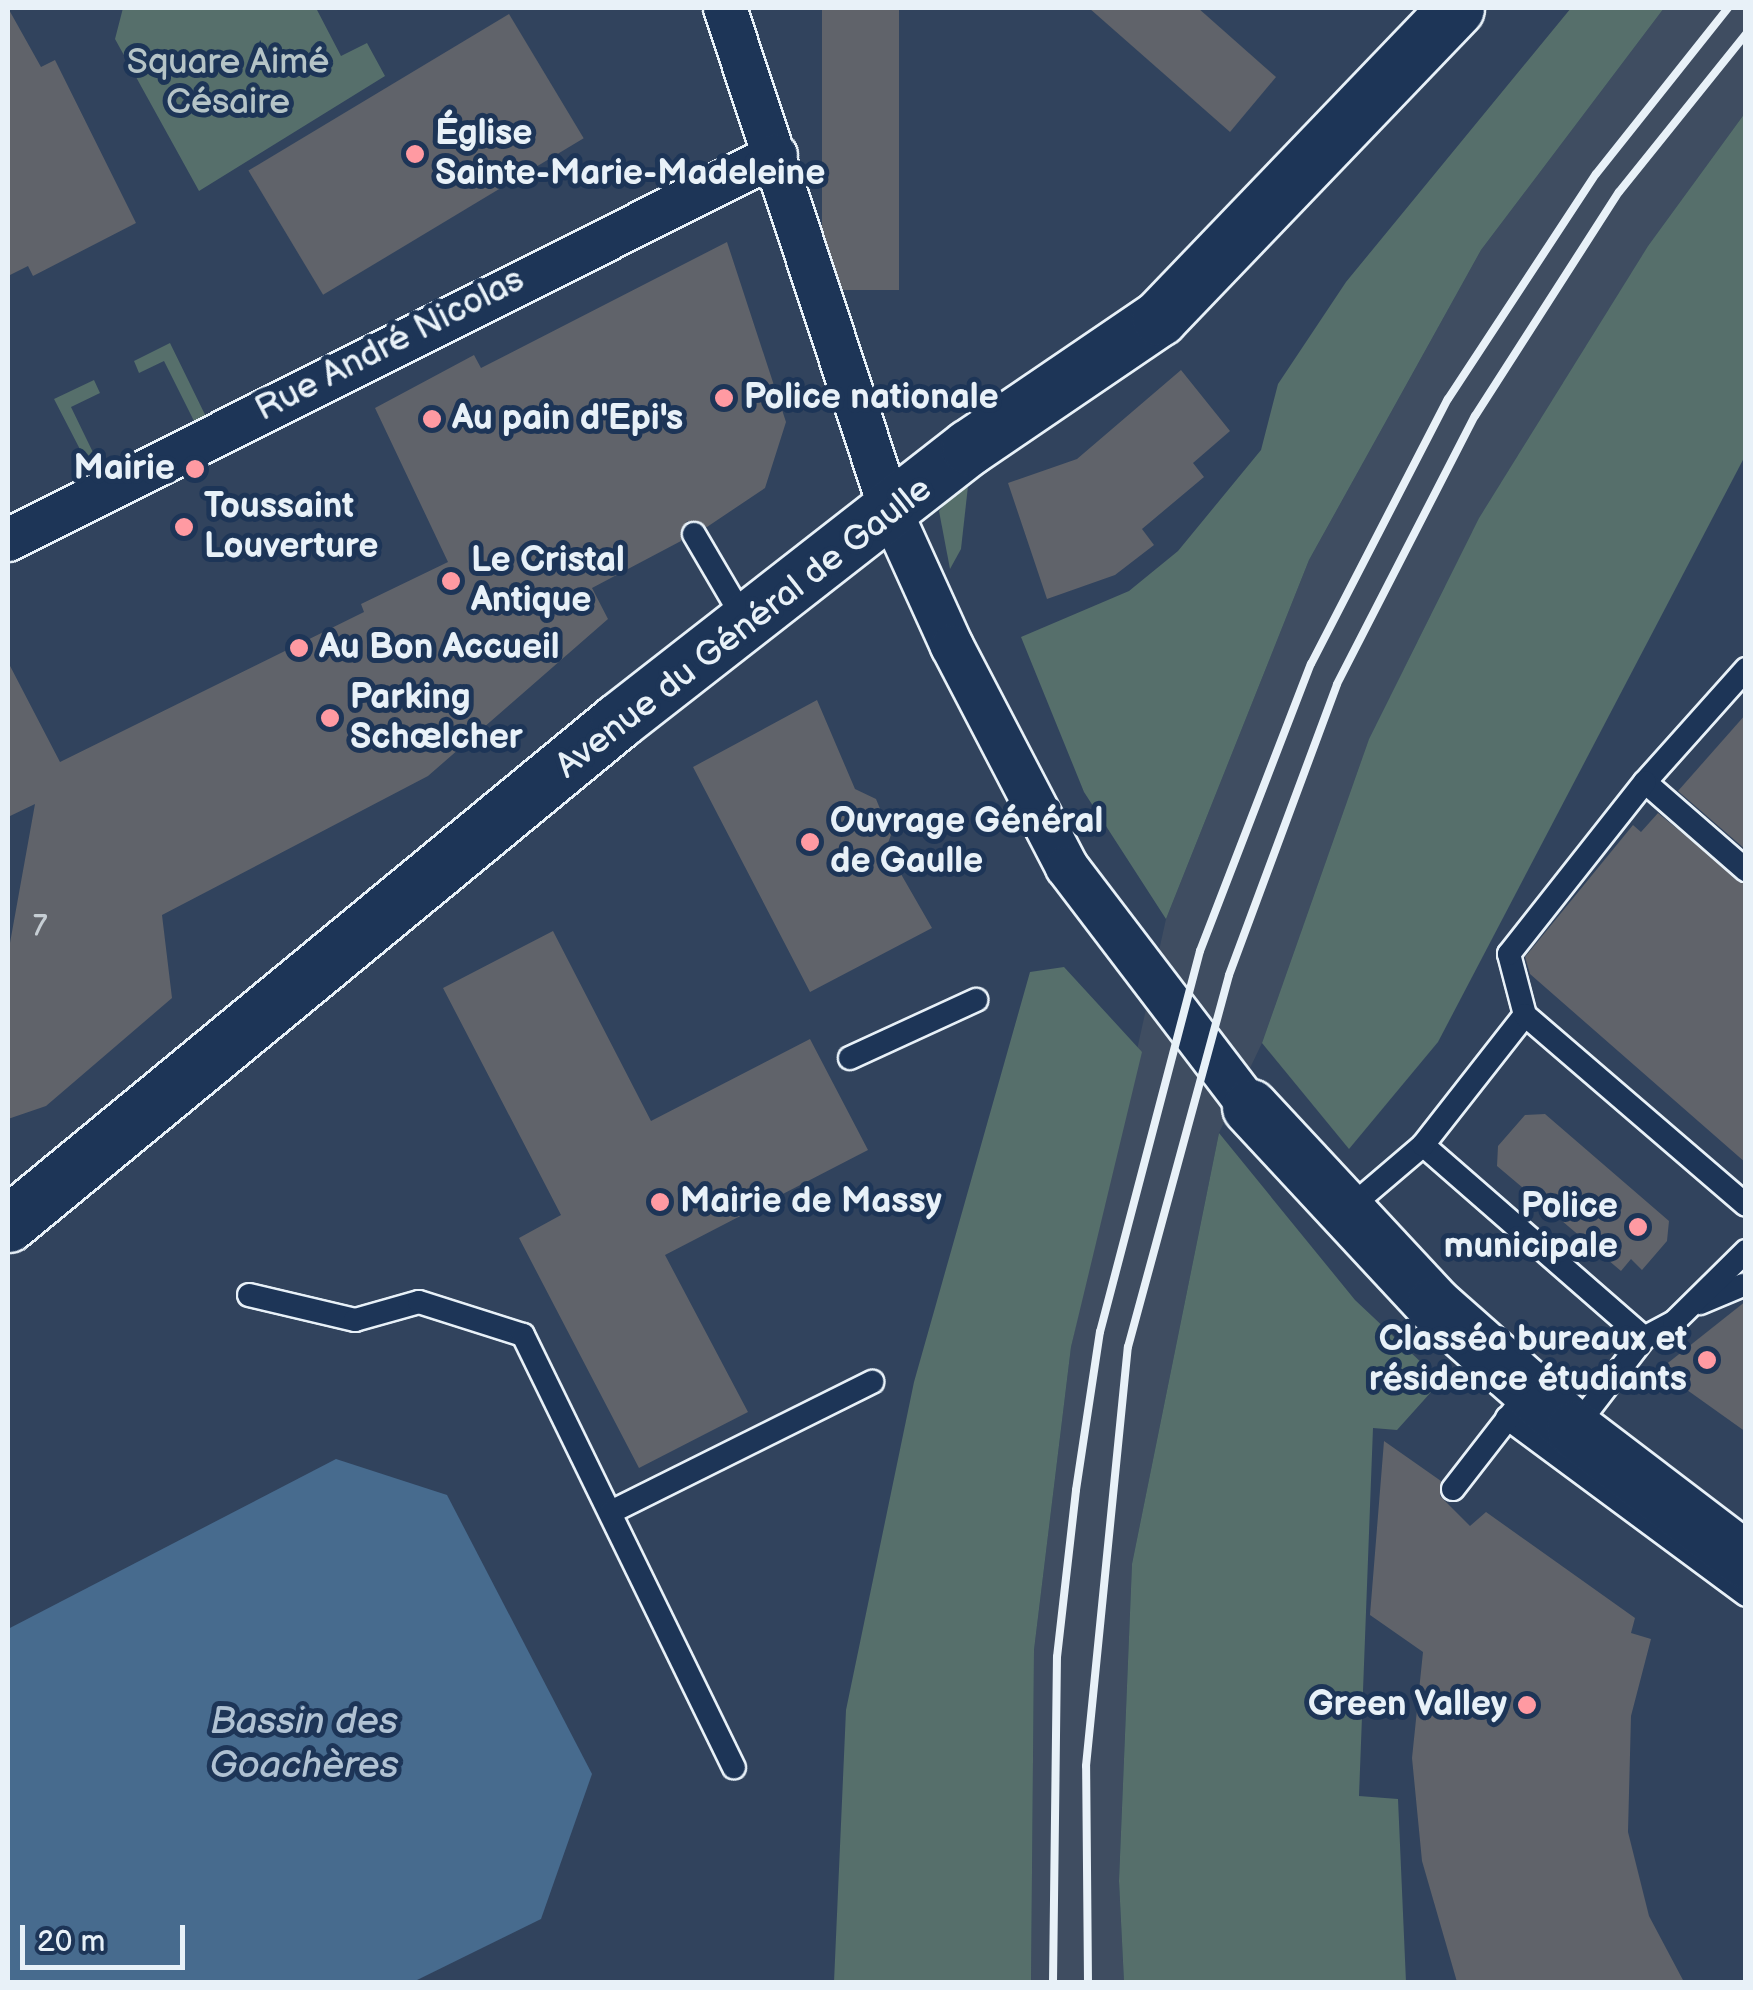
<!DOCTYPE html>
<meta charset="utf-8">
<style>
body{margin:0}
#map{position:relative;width:1753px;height:1990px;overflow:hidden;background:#31435d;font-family:"Balsamiq Sans",sans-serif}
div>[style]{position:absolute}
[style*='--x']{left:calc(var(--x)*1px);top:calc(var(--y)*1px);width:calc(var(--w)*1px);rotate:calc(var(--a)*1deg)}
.built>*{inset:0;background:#3f4d61}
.green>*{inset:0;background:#566f6b}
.water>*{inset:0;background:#476b8e}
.building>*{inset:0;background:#60636a;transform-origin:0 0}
.roads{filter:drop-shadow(2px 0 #e8f1f8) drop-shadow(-2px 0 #e8f1f8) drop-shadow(0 2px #e8f1f8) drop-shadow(0 -2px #e8f1f8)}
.lane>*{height:22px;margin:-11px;padding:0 11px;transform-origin:11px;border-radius:11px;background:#1d3557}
.street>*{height:42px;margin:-21px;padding:0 21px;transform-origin:21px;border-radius:21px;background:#1d3557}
.secondary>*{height:55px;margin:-27.5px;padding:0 27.5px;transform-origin:27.5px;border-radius:27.5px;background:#1d3557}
.rail>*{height:8px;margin:-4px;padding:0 4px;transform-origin:4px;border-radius:4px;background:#e8f1f8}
.dots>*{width:28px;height:28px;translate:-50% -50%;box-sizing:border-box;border:5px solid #1d3557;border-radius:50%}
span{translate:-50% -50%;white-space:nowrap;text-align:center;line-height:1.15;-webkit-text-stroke:10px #1d3557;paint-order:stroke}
.number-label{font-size:30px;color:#c6ced4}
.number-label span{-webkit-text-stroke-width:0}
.park-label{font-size:35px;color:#b5c4c7}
.poi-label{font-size:35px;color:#e8f1f8;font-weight:700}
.left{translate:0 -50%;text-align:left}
.right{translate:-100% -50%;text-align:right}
.street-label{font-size:35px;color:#e8f1f8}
.water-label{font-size:38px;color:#b0c2d3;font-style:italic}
.frame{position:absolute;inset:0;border:10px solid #e8f1f8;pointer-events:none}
.scale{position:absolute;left:20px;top:1925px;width:165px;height:45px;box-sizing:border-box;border:5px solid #e8f1f8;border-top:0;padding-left:12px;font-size:30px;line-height:35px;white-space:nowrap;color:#e8f1f8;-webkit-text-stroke:8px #1d3557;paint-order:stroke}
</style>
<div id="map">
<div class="built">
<i style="clip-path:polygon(1664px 8px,1745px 8px,1745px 113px,1648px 246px,1479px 518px,1369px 739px,1262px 1043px,1219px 1133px,1132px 1564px,1119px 1881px,1124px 1982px,1031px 1982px,1034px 1650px,1071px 1347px,1166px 919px,1309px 560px,1481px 250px)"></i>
</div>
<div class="green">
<i style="clip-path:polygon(123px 8px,316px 8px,341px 56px,367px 43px,385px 76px,199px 191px,115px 39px)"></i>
<i style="clip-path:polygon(1571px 8px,1664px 8px,1481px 250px,1309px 560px,1166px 919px,1084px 792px,1021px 637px,1129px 591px,1178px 551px,1261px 450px,1278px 384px,1346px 282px)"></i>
<i style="clip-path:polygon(1745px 113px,1745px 456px,1438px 1042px,1349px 1149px,1262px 1043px,1369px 739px,1479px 518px,1648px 246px)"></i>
<i style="clip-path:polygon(170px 343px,213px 431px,196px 425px,164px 361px,139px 373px,134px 361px)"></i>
<i style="clip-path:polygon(94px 380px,100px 393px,71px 407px,102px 471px,100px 488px,54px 399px)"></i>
<i style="clip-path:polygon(969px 477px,961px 549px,950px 569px,939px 511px)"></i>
<i style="clip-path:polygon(1064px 967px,1142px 1052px,1071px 1347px,1034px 1650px,1031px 1982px,834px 1982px,846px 1710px,914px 1382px,1030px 972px)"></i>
<i style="clip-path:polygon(1219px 1133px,1355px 1300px,1441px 1381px,1397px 1430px,1373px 1428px,1359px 1796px,1398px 1799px,1406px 1982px,1124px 1982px,1119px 1881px,1132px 1564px)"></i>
</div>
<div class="water">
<i style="clip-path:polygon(336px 1459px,447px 1495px,592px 1774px,541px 1919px,413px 1982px,8px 1982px,8px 1629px)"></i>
</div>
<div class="building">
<i style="clip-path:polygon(8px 8px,41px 67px,55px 60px,136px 223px,33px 276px,28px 266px,8px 276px)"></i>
<i style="left:822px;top:8px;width:77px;height:282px"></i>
<i style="clip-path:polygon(1089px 8px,1198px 8px,1276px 77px,1230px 132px)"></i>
<i style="left:509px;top:14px;width:145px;height:304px;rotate:59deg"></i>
<i style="clip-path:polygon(727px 242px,786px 422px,765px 488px,707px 527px,687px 521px,681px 541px,592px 588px,608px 619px,428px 776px,162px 915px,172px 998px,46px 1106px,8px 1119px,8px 954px,35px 804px,8px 817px,8px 662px,60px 762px,364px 612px,361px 604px,448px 562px,375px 408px,474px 355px,481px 368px)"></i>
<i style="clip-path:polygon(1181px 370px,1230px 431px,1193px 463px,1204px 477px,1142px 529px,1154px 545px,1115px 575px,1047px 599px,1008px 483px,1077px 459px)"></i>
<i style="clip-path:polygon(817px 700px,855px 789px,876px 799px,891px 835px,886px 848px,932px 928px,810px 992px,693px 767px)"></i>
<i style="clip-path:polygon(1746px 714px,1746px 850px,1678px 791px)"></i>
<i style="clip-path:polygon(1658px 813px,1746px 885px,1746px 1163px,1530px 974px,1525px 957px,1633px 825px,1641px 832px)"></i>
<i style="clip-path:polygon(553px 931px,651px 1121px,810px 1039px,868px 1150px,665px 1255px,748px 1412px,639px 1468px,519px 1238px,561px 1215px,443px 988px)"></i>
<i style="clip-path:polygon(1545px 1114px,1669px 1221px,1667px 1241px,1642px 1270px,1631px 1259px,1621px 1271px,1497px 1166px,1498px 1146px,1525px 1115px)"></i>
<i style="clip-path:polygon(1746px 1301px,1746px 1432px,1659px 1370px)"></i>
<i style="clip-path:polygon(1384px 1441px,1441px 1481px,1440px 1496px,1470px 1526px,1486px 1512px,1635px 1618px,1631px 1633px,1651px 1639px,1631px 1716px,1628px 1832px,1649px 1916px,1684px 1982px,1457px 1982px,1422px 1861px,1412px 1758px,1423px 1652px,1370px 1615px)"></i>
</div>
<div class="roads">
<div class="lane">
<i style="--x:694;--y:534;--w:101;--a:59.6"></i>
<i style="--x:1746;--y:669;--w:152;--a:131.8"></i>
<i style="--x:1645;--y:782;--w:134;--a:41.1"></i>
<i style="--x:1525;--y:1015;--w:63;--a:-104.7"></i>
<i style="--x:1509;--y:954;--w:219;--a:-51.7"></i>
<i style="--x:850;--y:1058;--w:139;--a:-24.7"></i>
<i style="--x:1423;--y:1145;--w:293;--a:41.1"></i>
<i style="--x:1347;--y:1210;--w:100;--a:-40.5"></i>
<i style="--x:1423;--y:1145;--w:165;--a:-51.9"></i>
<i style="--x:1525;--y:1015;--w:291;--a:40.7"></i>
<i style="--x:249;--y:1295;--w:109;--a:13.3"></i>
<i style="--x:355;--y:1320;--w:66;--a:-15.7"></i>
<i style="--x:419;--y:1302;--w:109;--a:17.6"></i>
<i style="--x:523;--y:1335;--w:481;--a:64"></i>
<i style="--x:1700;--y:1303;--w:47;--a:-22.7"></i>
<i style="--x:1507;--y:1418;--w:297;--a:36.5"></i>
<i style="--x:1574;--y:1429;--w:115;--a:-52.4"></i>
<i style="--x:1644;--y:1338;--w:34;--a:-28"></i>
<i style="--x:1674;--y:1322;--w:101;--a:-44.6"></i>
<i style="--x:1453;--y:1489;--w:101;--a:-52.2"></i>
<i style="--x:611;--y:1512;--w:292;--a:-26.5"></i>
</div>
<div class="street">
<i style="--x:725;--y:8;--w:533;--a:71.74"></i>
<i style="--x:892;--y:514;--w:145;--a:65.6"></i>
<i style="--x:952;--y:646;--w:249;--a:62.5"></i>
<i style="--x:1067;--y:867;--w:302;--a:52.7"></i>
<i style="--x:8;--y:540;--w:859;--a:-26.62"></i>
</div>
<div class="secondary">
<i style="--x:1250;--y:1107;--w:270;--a:47.1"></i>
<i style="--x:1434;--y:1305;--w:187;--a:41.5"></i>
<i style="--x:1574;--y:1429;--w:216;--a:37.3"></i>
<i style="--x:8;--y:1224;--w:791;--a:-39.51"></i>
<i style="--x:618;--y:721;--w:445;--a:-38"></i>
<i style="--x:969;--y:447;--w:230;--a:-34.2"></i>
<i style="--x:1159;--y:318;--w:429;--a:-46.2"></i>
</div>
</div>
<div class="rail">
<i style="--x:1053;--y:1982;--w:325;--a:-89.3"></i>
<i style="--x:1057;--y:1657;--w:168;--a:-83.5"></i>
<i style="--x:1076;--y:1490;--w:160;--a:-81.4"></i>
<i style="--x:1100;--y:1332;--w:394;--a:-75.3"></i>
<i style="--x:1200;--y:951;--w:308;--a:-68.9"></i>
<i style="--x:1311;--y:664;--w:298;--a:-62.7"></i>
<i style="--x:1448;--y:399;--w:269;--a:-56.7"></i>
<i style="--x:1596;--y:174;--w:212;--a:-51.5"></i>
<i style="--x:1088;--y:1982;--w:216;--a:-90.5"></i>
<i style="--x:1086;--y:1766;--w:421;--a:-84.3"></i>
<i style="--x:1128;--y:1347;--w:385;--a:-74.8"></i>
<i style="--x:1229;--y:975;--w:310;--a:-69.6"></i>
<i style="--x:1337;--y:684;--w:301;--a:-62.8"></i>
<i style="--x:1475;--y:416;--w:266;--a:-57.3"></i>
<i style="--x:1619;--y:192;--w:203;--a:-51.2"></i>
</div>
<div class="dots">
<i style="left:415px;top:154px;background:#ff9aa2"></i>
<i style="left:724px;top:398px;background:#ff9aa2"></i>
<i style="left:432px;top:419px;background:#ff9aa2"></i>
<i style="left:195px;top:469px;background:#ff9aa2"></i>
<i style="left:184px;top:527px;background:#ff9aa2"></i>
<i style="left:451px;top:581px;background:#ff9aa2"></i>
<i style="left:299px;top:648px;background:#ff9aa2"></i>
<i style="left:330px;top:718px;background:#ff9aa2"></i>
<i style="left:810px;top:842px;background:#ff9aa2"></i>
<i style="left:660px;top:1202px;background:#ff9aa2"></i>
<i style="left:1638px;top:1227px;background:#ff9aa2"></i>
<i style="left:1707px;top:1360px;background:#ff9aa2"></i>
<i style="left:1527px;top:1705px;background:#ff9aa2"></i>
</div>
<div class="number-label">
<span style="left:40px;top:926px">7</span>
</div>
<div class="park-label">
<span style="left:228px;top:83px">Square Aimé<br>Césaire</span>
</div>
<div class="poi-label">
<span class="left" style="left:435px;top:154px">Église<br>Sainte-Marie-Madeleine</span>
<span class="left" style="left:744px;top:398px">Police nationale</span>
<span class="left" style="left:452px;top:419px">Au pain d'Epi's</span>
<span class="right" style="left:175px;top:469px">Mairie</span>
<span class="left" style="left:204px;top:527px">Toussaint<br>Louverture</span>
<span class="left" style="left:471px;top:581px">Le Cristal<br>Antique</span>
<span class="left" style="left:319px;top:648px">Au Bon Accueil</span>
<span class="left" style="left:350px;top:718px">Parking<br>Schœlcher</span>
<span class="left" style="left:830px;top:842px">Ouvrage Général<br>de Gaulle</span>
<span class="left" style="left:680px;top:1202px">Mairie de Massy</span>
<span class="right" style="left:1618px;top:1227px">Police<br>municipale</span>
<span class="right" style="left:1687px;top:1360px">Classéa bureaux et<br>résidence étudiants</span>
<span class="right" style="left:1507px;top:1705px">Green Valley</span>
</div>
<div class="street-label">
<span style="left:390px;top:345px;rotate:-27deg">Rue André Nicolas</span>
<span style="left:744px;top:628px;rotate:-38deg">Avenue du Général de Gaulle</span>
</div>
<div class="water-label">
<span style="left:304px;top:1744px">Bassin des<br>Goachères</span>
</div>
<div class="frame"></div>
<div class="scale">20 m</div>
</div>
